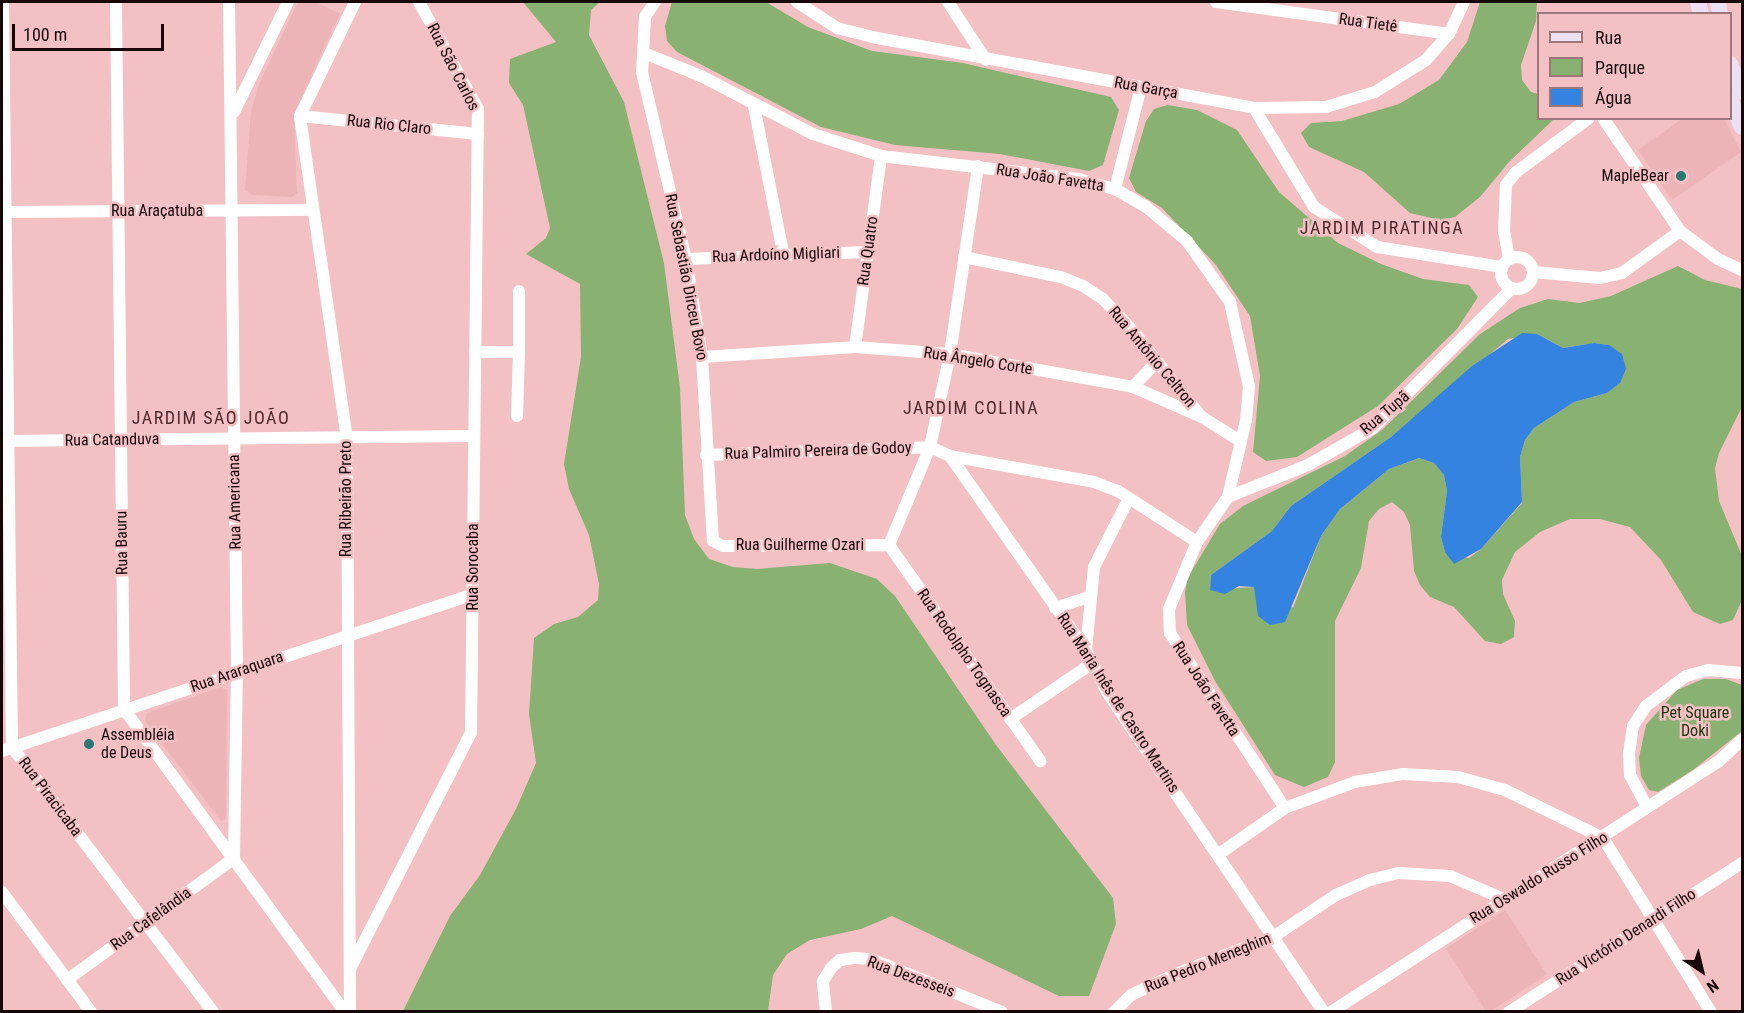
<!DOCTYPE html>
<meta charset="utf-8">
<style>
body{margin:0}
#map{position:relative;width:1744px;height:1013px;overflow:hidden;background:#f3c1c4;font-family:"Roboto Condensed",sans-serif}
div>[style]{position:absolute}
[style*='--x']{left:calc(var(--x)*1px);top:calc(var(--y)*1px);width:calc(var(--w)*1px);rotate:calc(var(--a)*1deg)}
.built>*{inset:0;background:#edb4b7;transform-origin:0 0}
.green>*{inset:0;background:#89b172}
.water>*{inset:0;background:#3483e0}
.street>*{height:12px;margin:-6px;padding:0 6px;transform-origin:6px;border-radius:6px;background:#fff}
.street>.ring{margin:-6px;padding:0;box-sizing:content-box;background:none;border:12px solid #fff;border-radius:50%}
.secondary>*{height:16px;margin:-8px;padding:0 8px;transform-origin:8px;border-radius:8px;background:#ece0f2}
.dots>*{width:16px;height:16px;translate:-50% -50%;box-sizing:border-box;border:3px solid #f3c1c4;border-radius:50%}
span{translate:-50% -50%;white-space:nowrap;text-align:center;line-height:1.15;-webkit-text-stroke:5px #f3c1c4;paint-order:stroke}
.street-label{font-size:16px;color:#160708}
.poi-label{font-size:16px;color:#160708}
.right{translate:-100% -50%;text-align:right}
.left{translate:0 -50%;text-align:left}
.park-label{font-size:16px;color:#193205}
.neighbourhood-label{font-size:18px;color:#4f292c;letter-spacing:1.5px}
.frame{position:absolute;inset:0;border:3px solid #160708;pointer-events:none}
.legend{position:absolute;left:1537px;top:12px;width:195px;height:108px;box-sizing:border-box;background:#f3c1c4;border:2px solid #9b7779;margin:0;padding:8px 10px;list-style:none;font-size:18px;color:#160708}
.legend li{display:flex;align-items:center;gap:12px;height:30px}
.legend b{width:30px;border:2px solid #9b7779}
.north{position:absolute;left:1672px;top:941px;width:60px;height:60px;-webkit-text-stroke:4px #f3c1c4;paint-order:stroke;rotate:145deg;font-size:16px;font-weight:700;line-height:24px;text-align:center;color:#160708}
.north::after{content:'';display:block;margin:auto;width:21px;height:27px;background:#160708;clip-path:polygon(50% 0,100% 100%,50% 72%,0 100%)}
.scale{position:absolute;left:12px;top:24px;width:152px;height:27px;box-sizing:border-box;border:3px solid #160708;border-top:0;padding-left:8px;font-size:18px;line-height:21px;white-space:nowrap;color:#160708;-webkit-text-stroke:4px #f3c1c4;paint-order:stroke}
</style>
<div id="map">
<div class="built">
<i style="clip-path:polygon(298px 2px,316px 2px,340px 14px,294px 113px,297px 193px,292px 197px,252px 195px,245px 190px,251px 112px,259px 84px)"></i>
<i style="clip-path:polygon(1724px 118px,1741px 152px,1672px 200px,1638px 150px,1682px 119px)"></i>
<i style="clip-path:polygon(221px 687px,227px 690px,226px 819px,221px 821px,145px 721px,147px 713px)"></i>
<i style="left:1505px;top:910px;width:77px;height:71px;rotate:57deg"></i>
</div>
<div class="green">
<i style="clip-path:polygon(523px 2px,600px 2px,591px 10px,589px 35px,624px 102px,664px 263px,680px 388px,685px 515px,694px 539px,709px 559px,733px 567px,757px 569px,830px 563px,877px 579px,895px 596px,996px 745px,1113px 898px,1116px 924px,1089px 996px,1059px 996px,892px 916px,861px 929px,810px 940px,787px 954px,773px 975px,768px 1011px,403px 1011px,450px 916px,480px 875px,516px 809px,536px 763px,529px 714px,534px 638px,554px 624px,578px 617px,598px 600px,599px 584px,589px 535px,569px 489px,564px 464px,581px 357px,580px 284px,526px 254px,546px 238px,550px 228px,523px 105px,509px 83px,510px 59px,556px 42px)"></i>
<i style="clip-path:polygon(672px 2px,766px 2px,808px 27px,872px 51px,963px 63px,1111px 97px,1119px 110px,1103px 165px,1089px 171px,1000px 154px,895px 145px,821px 127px,677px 52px,667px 41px,665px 26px)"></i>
<i style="clip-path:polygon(1480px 2px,1537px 2px,1536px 21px,1521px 65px,1522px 80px,1531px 92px,1538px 94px,1538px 118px,1554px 119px,1509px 162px,1480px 197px,1455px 217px,1440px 220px,1410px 213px,1364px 172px,1309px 147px,1301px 133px,1311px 123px,1342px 121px,1399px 104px,1439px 80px,1467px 42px)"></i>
<i style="clip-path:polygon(1168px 105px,1197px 110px,1237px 130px,1279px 192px,1338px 243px,1381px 264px,1423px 279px,1469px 285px,1478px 297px,1457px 329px,1378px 406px,1297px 457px,1266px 461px,1253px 452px,1260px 376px,1250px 316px,1216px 265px,1162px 208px,1136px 192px,1129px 178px,1146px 121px,1154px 109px)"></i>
<i style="clip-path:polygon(evenodd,1678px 266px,1705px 280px,1742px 289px,1742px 407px,1719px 453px,1715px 468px,1719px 501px,1742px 556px,1742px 600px,1733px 620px,1720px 624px,1693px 612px,1661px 560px,1630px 527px,1600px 519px,1570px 519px,1540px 532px,1515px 552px,1502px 580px,1503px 594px,1515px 621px,1514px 637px,1501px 644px,1485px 641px,1454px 607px,1430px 597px,1420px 585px,1414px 571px,1410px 525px,1404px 512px,1392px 502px,1379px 509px,1369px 521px,1361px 568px,1335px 621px,1335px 762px,1328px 777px,1304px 787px,1275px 775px,1215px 681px,1187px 625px,1185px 592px,1188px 577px,1220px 524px,1243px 506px,1345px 456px,1382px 430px,1480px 334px,1520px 308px,1548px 299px,1580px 303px,1611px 296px,1678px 266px,1537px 334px,1563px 348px,1594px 343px,1609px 345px,1626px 369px,1619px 383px,1607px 393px,1574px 402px,1534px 428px,1525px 440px,1520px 457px,1522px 503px,1481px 549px,1469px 558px,1445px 552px,1441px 537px,1447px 491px,1444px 475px,1434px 463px,1419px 458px,1389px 469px,1340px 509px,1321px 536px,1293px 608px,1254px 587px,1210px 590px,1211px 575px,1272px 531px,1291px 506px,1391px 437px,1508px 339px,1537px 334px)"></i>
<i style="clip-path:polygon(1703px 679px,1726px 679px,1742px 685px,1742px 731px,1693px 770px,1658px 792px,1649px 790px,1641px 776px,1639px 758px,1646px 725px,1677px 690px)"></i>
</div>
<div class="water">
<i style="clip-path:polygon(1522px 333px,1537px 334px,1563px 348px,1594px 343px,1609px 345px,1622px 354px,1626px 369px,1620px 383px,1607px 393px,1574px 402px,1534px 428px,1525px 440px,1520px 457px,1522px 502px,1481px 549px,1454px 564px,1445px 552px,1441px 537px,1447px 491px,1444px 475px,1434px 463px,1419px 458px,1389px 469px,1340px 509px,1321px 536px,1285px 622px,1270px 625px,1258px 616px,1254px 587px,1239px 586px,1225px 594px,1210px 590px,1211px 575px,1272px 531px,1291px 506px,1391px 437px,1472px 366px)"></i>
</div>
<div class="street">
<i style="--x:3;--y:2;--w:745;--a:89.31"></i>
<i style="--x:12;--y:747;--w:333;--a:52.8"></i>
<i style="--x:116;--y:2;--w:707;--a:89.35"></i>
<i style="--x:124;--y:709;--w:375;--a:53.9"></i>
<i style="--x:655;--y:2;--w:18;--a:124"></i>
<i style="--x:645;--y:17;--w:55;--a:93.1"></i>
<i style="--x:642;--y:72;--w:192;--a:76.8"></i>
<i style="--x:686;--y:259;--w:99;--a:80.7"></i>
<i style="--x:702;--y:357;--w:184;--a:86.6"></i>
<i style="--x:713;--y:541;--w:11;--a:27"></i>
<i style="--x:723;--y:546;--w:166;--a:-0.3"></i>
<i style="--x:797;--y:2;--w:48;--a:33"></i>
<i style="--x:837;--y:28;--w:36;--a:14"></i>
<i style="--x:872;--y:37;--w:389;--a:10.5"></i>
<i style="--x:1254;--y:108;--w:72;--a:-0.8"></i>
<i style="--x:1326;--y:107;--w:51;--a:-17"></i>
<i style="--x:1375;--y:92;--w:60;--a:-32.1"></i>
<i style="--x:1426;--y:60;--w:35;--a:-49"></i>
<i style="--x:1449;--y:34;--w:35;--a:-65"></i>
<i style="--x:948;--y:2;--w:69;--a:56.8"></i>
<i style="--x:1216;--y:2;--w:235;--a:7.8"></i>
<i style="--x:644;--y:53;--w:61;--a:22"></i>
<i style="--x:701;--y:76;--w:126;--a:27.4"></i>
<i style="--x:813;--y:134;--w:71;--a:17.9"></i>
<i style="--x:881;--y:156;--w:199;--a:6.6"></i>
<i style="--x:1079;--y:179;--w:37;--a:16"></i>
<i style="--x:1115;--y:189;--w:34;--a:30"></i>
<i style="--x:1145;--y:206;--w:55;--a:39.8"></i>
<i style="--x:1187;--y:241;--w:75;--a:54.8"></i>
<i style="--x:1230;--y:302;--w:86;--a:77.3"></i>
<i style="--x:1249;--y:386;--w:34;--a:95"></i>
<i style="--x:1246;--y:420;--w:79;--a:103.2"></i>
<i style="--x:1228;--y:497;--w:55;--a:124.6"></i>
<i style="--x:1197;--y:542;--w:73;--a:112.7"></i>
<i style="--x:1169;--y:609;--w:24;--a:88"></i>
<i style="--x:1170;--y:633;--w:209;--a:56.7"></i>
<i style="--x:754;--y:106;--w:150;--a:78.8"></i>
<i style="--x:1254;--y:108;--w:116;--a:58.8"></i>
<i style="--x:1314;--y:207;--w:75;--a:32.4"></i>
<i style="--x:1377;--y:247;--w:127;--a:9.1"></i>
<i style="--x:234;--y:112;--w:123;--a:-63.9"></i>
<i style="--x:300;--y:116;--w:179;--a:5.8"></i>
<i style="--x:1603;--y:118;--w:137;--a:55.7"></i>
<i style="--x:1680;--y:231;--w:47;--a:36.4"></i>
<i style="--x:1718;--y:259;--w:26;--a:25"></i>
<i style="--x:1115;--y:189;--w:105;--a:-75.7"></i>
<i style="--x:2;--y:212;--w:311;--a:-0.4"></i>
<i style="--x:964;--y:257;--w:99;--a:11.7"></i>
<i style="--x:1061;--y:277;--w:24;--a:22"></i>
<i style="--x:1083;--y:286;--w:24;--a:33"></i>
<i style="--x:1103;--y:299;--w:44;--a:46.8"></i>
<i style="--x:1133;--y:331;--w:106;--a:51.5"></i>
<i class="ring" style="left:1501px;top:257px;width:20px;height:20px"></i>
<i style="--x:686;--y:259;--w:181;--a:-2.2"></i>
<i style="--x:1509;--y:259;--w:27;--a:-100"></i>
<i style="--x:1504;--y:232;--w:47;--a:-87.6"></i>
<i style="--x:1506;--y:185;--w:15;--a:-53"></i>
<i style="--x:1515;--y:173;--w:92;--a:-36.6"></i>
<i style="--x:1533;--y:272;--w:67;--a:5.1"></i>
<i style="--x:1600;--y:278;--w:23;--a:-13"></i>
<i style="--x:1622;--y:273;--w:72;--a:-35.9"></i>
<i style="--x:855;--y:347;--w:193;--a:-82.2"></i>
<i style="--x:475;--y:352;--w:44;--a:0"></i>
<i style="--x:519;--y:352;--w:61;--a:-90"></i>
<i style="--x:702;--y:357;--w:153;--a:-3.7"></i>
<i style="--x:855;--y:347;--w:95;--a:4.2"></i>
<i style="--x:950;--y:354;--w:186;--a:10.2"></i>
<i style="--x:1133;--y:387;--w:75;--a:23.5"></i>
<i style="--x:1202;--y:417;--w:45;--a:32.3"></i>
<i style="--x:1133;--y:387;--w:35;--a:-47"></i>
<i style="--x:517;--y:416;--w:64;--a:-88.2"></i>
<i style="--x:2;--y:441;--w:472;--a:-0.6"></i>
<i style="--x:706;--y:455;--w:224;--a:-2"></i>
<i style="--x:930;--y:447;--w:22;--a:24"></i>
<i style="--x:950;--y:456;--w:146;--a:10.2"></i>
<i style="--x:1094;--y:482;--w:26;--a:21"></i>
<i style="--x:1118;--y:491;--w:94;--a:32.8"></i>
<i style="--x:950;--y:456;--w:237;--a:55"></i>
<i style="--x:1086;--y:650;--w:47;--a:63.4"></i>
<i style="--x:1107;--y:692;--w:387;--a:55.9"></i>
<i style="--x:1228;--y:497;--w:86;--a:-21.8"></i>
<i style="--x:1308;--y:465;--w:75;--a:-29.6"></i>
<i style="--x:1373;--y:428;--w:197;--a:-45.2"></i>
<i style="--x:889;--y:545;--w:106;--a:-67.3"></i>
<i style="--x:930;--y:447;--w:95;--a:-77.9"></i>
<i style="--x:950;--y:354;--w:190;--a:-81.5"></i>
<i style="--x:889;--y:545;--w:264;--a:55"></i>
<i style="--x:1055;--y:608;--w:36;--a:-18"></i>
<i style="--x:1086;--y:650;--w:83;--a:-84.5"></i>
<i style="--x:1094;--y:567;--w:77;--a:-63.1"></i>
<i style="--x:1010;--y:719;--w:98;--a:-34.2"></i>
<i style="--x:2;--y:751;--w:496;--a:-18.4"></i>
<i style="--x:1647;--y:807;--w:36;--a:-118"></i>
<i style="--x:1630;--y:775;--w:21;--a:-93"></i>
<i style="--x:1629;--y:754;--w:28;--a:-82"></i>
<i style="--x:1633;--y:726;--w:24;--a:-57"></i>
<i style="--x:1646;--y:706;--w:50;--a:-36.9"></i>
<i style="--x:1686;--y:676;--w:23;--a:-15"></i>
<i style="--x:1708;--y:670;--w:34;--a:5"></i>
<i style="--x:1219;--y:854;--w:80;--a:-34.9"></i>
<i style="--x:1285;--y:808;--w:75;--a:-20.4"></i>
<i style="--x:1355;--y:782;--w:49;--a:-9.5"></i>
<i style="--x:1403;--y:774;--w:55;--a:3.1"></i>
<i style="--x:1458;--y:777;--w:49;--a:15.5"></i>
<i style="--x:1505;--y:790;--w:109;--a:26.1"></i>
<i style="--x:1603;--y:838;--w:205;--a:58.2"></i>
<i style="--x:2;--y:892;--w:149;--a:53.4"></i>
<i style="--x:350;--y:969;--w:265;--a:-62.9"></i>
<i style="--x:471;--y:733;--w:624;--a:-89.36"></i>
<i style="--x:478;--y:109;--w:122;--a:-118.9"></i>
<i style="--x:67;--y:980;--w:207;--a:-36.1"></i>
<i style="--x:234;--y:858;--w:185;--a:-89.1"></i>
<i style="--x:237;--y:673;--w:671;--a:-90.68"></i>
<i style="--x:350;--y:1012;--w:573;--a:-90.3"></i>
<i style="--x:347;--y:439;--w:326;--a:-98.3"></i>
<i style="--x:300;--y:116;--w:127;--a:-64.2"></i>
<i style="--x:826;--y:1012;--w:31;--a:-96"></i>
<i style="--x:823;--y:981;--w:15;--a:-58"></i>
<i style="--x:831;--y:968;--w:12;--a:-42"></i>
<i style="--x:840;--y:960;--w:15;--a:-8"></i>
<i style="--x:855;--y:958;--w:16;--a:4"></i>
<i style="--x:871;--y:959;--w:141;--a:22"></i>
<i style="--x:1114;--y:1012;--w:24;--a:-45"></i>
<i style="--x:1131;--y:995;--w:52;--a:-25.1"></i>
<i style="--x:1178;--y:973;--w:102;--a:-20.8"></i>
<i style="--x:1273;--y:937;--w:76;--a:-33.7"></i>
<i style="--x:1336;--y:895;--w:37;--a:-24"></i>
<i style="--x:1370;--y:880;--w:29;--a:-14"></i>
<i style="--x:1398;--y:873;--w:52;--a:3.3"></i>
<i style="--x:1450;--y:876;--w:59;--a:23.1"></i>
<i style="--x:1331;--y:1012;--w:461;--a:-32.9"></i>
<i style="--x:1718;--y:762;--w:33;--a:-43"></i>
<i style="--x:1509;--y:1012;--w:277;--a:-32.6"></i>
</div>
<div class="secondary">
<i style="--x:1698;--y:2;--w:12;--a:76"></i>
<i style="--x:1718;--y:2;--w:12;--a:81"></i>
<i style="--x:1730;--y:64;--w:30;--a:67"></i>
<i style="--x:1730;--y:98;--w:31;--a:68"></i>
</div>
<div class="dots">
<i style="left:1681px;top:176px;background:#2d7777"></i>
<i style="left:89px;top:744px;background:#2d7777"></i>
</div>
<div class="street-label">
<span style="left:1368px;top:23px;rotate:8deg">Rua Tietê</span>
<span style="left:453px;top:67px;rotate:63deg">Rua São Carlos</span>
<span style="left:1146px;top:88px;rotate:10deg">Rua Garça</span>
<span style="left:389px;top:125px;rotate:6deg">Rua Rio Claro</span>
<span style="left:1050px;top:178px;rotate:9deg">Rua João Favetta</span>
<span style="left:157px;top:211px">Rua Araçatuba</span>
<span style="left:868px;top:251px;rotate:-82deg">Rua Quatro</span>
<span style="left:776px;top:255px;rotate:-2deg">Rua Ardoíno Migliari</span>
<span style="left:686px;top:277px;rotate:79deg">Rua Sebastião Dirceu Bovo</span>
<span style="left:1152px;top:357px;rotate:50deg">Rua Antônio Celtron</span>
<span style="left:978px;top:361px;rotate:9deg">Rua Ângelo Corte</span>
<span style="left:1385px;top:413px;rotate:-40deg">Rua Tupã</span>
<span style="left:112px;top:440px;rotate:-1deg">Rua Catanduva</span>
<span style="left:818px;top:451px;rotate:-2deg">Rua Palmiro Pereira de Godoy</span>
<span style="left:346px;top:499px;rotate:-90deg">Rua Ribeirão Preto</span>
<span style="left:235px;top:502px;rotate:-91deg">Rua Americana</span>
<span style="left:122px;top:543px;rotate:-91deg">Rua Bauru</span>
<span style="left:800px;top:545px">Rua Guilherme Ozari</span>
<span style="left:473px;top:567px;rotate:-90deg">Rua Sorocaba</span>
<span style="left:964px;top:653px;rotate:55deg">Rua Rodolpho Tognasca</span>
<span style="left:237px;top:672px;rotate:-19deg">Rua Araraquara</span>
<span style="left:1206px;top:689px;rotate:57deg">Rua João Favetta</span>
<span style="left:1118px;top:703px;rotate:57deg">Rua Maria Inês de Castro Martins</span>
<span style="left:50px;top:797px;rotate:53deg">Rua Piracicaba</span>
<span style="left:1539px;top:878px;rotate:-32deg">Rua Oswaldo Russo Filho</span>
<span style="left:151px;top:919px;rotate:-36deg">Rua Cafelândia</span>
<span style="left:1626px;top:937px;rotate:-33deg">Rua Victório Denardi Filho</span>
<span style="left:1208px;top:963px;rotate:-22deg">Rua Pedro Meneghim</span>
<span style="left:911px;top:977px;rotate:20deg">Rua Dezesseis</span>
</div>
<div class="poi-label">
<span class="right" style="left:1669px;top:176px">MapleBear</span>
<span class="left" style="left:101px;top:744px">Assembléia<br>de Deus</span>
</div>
<div class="park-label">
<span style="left:1695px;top:722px">Pet Square<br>Doki</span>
</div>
<div class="neighbourhood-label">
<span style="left:1382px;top:228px">JARDIM PIRATINGA</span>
<span style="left:971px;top:408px">JARDIM COLINA</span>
<span style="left:211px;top:418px">JARDIM SÃO JOÃO</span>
</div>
<div class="frame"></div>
<ul class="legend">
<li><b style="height:8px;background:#ece0f2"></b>Rua</li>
<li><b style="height:16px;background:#89b172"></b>Parque</li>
<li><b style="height:16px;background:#3483e0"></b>Água</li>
</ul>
<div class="north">N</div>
<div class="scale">100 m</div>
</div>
